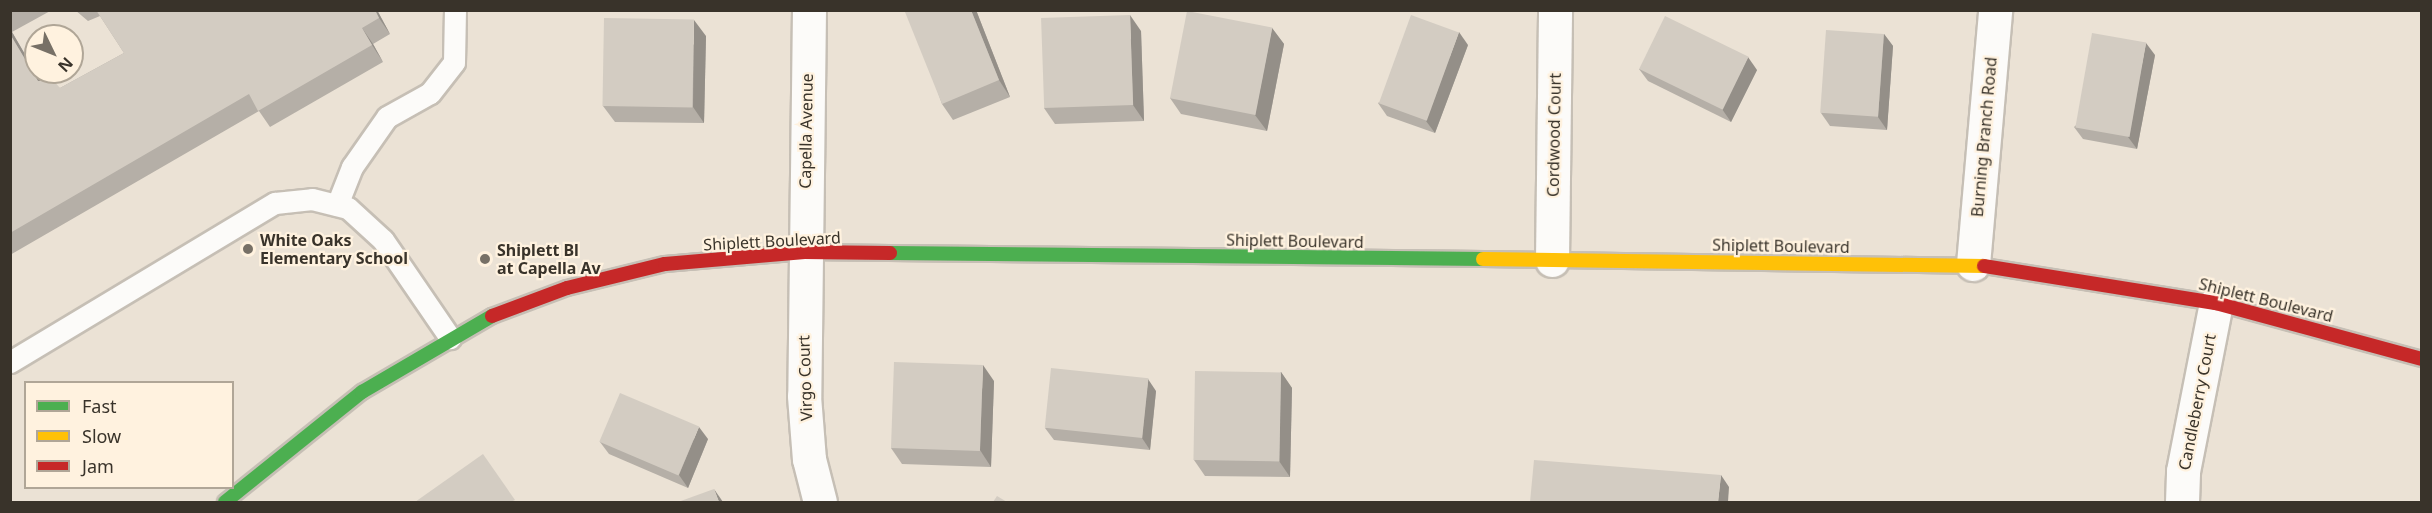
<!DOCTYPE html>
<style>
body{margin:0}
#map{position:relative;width:2432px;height:513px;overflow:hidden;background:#ebe2d5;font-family:"Noto Sans",sans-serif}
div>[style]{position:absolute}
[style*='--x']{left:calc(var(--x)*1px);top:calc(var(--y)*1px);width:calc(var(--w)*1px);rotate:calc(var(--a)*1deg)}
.roads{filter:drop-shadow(2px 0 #c6bfb5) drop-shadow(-2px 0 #c6bfb5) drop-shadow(0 2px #c6bfb5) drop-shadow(0 -2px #c6bfb5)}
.lane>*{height:21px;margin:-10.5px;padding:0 10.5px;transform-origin:10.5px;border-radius:10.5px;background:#fcfbf9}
.street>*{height:33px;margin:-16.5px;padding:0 16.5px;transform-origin:16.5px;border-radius:16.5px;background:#fcfbf9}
.fast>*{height:14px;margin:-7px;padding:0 7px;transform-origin:7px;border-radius:7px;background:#4caf50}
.slow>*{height:14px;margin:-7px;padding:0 7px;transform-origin:7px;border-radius:7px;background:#ffc107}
.jam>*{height:14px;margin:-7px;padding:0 7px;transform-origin:7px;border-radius:7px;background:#c62828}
.wall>*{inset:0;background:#b5afa7}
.shaded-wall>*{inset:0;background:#948f88}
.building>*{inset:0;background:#d3ccc2;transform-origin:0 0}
.dots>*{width:16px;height:16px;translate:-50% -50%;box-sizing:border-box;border:3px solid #fff2df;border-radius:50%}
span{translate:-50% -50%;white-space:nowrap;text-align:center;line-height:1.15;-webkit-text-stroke:4.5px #fff2df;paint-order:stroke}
.street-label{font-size:16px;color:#39332a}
.poi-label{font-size:16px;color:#39332a;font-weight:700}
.left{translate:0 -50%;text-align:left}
.frame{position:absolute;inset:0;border:12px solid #39332a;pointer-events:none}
.legend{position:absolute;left:24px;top:381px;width:210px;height:108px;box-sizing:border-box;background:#fff2df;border:2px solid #b0a697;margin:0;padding:8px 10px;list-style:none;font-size:18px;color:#39332a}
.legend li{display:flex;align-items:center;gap:12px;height:30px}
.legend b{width:30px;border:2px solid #b0a697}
.north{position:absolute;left:24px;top:24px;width:60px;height:60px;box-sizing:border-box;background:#fff2df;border:2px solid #b0a697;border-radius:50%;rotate:133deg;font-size:16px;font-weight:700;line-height:24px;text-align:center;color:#39332a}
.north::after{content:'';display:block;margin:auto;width:21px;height:27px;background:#777066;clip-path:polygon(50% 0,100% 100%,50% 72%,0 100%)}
</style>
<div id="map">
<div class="roads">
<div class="lane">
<i style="--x:337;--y:205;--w:41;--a:-68.5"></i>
<i style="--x:352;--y:167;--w:61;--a:-55"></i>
<i style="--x:387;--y:117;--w:49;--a:-29.2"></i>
<i style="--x:430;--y:93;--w:39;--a:-52"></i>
<i style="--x:454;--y:62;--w:52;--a:-88.9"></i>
<i style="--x:10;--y:362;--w:309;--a:-31"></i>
<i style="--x:275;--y:203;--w:37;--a:-6"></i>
<i style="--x:312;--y:199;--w:37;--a:14"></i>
<i style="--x:348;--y:208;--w:47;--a:42.4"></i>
<i style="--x:383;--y:240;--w:119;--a:55.6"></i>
</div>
<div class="street">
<i style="--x:809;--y:10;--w:386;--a:90.7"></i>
<i style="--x:804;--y:396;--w:63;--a:85.5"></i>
<i style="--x:809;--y:459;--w:44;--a:75.7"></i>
<i style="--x:1552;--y:260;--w:250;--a:-89.3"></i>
<i style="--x:1973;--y:264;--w:255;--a:-85"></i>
<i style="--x:2182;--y:502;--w:31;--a:-88"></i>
<i style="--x:2183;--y:471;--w:171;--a:-78.9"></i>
</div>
<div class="fast">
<i style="--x:890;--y:253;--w:593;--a:0.58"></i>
<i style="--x:225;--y:502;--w:176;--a:-38.8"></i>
<i style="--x:362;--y:392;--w:151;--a:-30.3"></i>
</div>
<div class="slow">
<i style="--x:1483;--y:259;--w:501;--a:0.8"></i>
</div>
<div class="jam">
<i style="--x:1984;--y:266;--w:235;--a:9.1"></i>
<i style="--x:2216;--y:303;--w:213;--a:15.2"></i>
<i style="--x:492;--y:316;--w:80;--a:-20.5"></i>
<i style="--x:567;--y:288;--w:101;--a:-13.8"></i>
<i style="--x:665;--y:264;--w:140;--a:-4.9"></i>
<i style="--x:804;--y:252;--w:86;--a:0.7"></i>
</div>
</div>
<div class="wall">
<i style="clip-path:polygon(10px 10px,52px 10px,12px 32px,40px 81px,60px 88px,124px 53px,100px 16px,88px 21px,75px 10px,377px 10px,390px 34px,373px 44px,383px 62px,270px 127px,259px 111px,10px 255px)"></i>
<i style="clip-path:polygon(909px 10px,976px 10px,1010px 97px,953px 120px,942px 104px)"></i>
<i style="clip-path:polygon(1272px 28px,1284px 44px,1267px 131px,1181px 114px,1170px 98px)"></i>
<i style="clip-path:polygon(1141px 31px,1144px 121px,1055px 124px,1044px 108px)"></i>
<i style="clip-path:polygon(1884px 34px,1893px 46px,1887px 130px,1830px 126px,1821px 113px)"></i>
<i style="clip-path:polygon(706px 36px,704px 123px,615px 122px,603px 106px)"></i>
<i style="clip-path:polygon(1468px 45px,1435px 133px,1387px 116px,1378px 103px)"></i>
<i style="clip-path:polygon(2155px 55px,2137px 149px,2083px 139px,2074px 127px)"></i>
<i style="clip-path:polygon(1639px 69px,1757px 70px,1731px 122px,1648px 81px)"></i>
<i style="clip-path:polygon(1281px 372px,1292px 388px,1290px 477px,1205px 476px,1194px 460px)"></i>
<i style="clip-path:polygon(994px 381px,991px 467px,902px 464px,891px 448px)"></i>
<i style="clip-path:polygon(1156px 391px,1150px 450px,1054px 440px,1045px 428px)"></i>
<i style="clip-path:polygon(708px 439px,688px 488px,609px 454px,600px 442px)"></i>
</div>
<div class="shaded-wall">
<i style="clip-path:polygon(375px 10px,377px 10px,390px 34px,379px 18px)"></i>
<i style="clip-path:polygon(971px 10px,976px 10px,1010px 97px,999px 80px)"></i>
<i style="clip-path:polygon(1130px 15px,1141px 31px,1144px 121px,1133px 105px)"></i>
<i style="clip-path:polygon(694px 20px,706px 36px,704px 123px,693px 107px)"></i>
<i style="clip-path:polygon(362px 28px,373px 44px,383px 62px,372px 45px)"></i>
<i style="clip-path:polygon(1272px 28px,1284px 44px,1267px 131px,1255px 115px)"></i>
<i style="clip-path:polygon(10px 31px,12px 32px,50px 97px,38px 81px,10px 34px)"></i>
<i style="clip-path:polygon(1459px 32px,1468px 45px,1435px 133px,1426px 121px)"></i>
<i style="clip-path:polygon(1884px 34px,1893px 46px,1887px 130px,1878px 117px)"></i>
<i style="clip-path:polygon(2146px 43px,2155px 55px,2137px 149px,2128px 137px)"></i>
<i style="clip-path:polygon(1748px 57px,1757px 70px,1731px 122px,1722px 109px)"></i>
<i style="clip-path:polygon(983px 365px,994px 381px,991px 467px,980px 450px)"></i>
<i style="clip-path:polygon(1281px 372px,1292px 388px,1290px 477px,1279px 461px)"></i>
<i style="clip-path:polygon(1148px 379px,1156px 391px,1150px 450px,1142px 438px)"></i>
<i style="clip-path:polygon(699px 427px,708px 439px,688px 488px,679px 475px)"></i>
<i style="clip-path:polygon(1721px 475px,1729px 487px,1728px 502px,1718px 502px)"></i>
<i style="clip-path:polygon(714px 489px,723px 502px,719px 502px)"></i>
</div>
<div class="building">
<i style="clip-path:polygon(96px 10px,375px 10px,379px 18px,362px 28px,372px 45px,258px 111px,249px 94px,10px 233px,10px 34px,38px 81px,53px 80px,60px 88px,124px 53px)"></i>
<i style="clip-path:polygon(909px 10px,971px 10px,999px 80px,942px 104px,905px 12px)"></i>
<i style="left:1187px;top:11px;width:87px;height:89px;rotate:11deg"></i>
<i style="left:1130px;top:15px;width:90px;height:89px;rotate:88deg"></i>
<i style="left:1411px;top:15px;width:51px;height:94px;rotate:20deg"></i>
<i style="left:1665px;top:16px;width:93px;height:59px;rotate:26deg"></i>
<i style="left:604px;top:18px;width:90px;height:88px;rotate:1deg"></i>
<i style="left:1826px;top:30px;width:58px;height:83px;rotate:4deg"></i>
<i style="left:2092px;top:33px;width:55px;height:96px;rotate:10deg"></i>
<i style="left:894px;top:362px;width:89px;height:86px;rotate:2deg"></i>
<i style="left:1051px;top:368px;width:98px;height:60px;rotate:6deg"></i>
<i style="left:1195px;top:371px;width:86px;height:89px;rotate:1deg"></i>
<i style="left:620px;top:393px;width:86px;height:53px;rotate:23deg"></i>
<i style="clip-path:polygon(483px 454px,515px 500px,511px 502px,415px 502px)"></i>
<i style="clip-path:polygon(1534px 460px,1721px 475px,1718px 502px,1530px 502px)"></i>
<i style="clip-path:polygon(714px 489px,719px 502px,678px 502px)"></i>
<i style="clip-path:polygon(997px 496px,1007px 502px,993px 502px)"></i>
</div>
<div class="dots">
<i style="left:248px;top:249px;background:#777066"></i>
<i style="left:485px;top:259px;background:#777066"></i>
</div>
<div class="street-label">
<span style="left:806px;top:131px;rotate:-89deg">Capella Avenue</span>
<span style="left:1554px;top:135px;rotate:-89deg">Cordwood Court</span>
<span style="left:1984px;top:137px;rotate:-85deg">Burning Branch Road</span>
<span style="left:772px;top:241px;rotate:-3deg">Shiplett Boulevard</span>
<span style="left:1295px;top:241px;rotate:1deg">Shiplett Boulevard</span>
<span style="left:1781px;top:246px;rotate:1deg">Shiplett Boulevard</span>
<span style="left:2266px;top:300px;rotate:14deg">Shiplett Boulevard</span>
<span style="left:805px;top:378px;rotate:-92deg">Virgo Court</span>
<span style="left:2197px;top:402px;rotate:-79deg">Candleberry Court</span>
</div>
<div class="poi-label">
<span class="left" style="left:260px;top:249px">White Oaks<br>Elementary School</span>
<span class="left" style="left:497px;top:259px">Shiplett Bl<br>at Capella Av</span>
</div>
<div class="frame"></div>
<ul class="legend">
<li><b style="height:8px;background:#4caf50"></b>Fast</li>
<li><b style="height:8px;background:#ffc107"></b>Slow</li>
<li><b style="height:8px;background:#c62828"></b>Jam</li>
</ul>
<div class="north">N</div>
</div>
